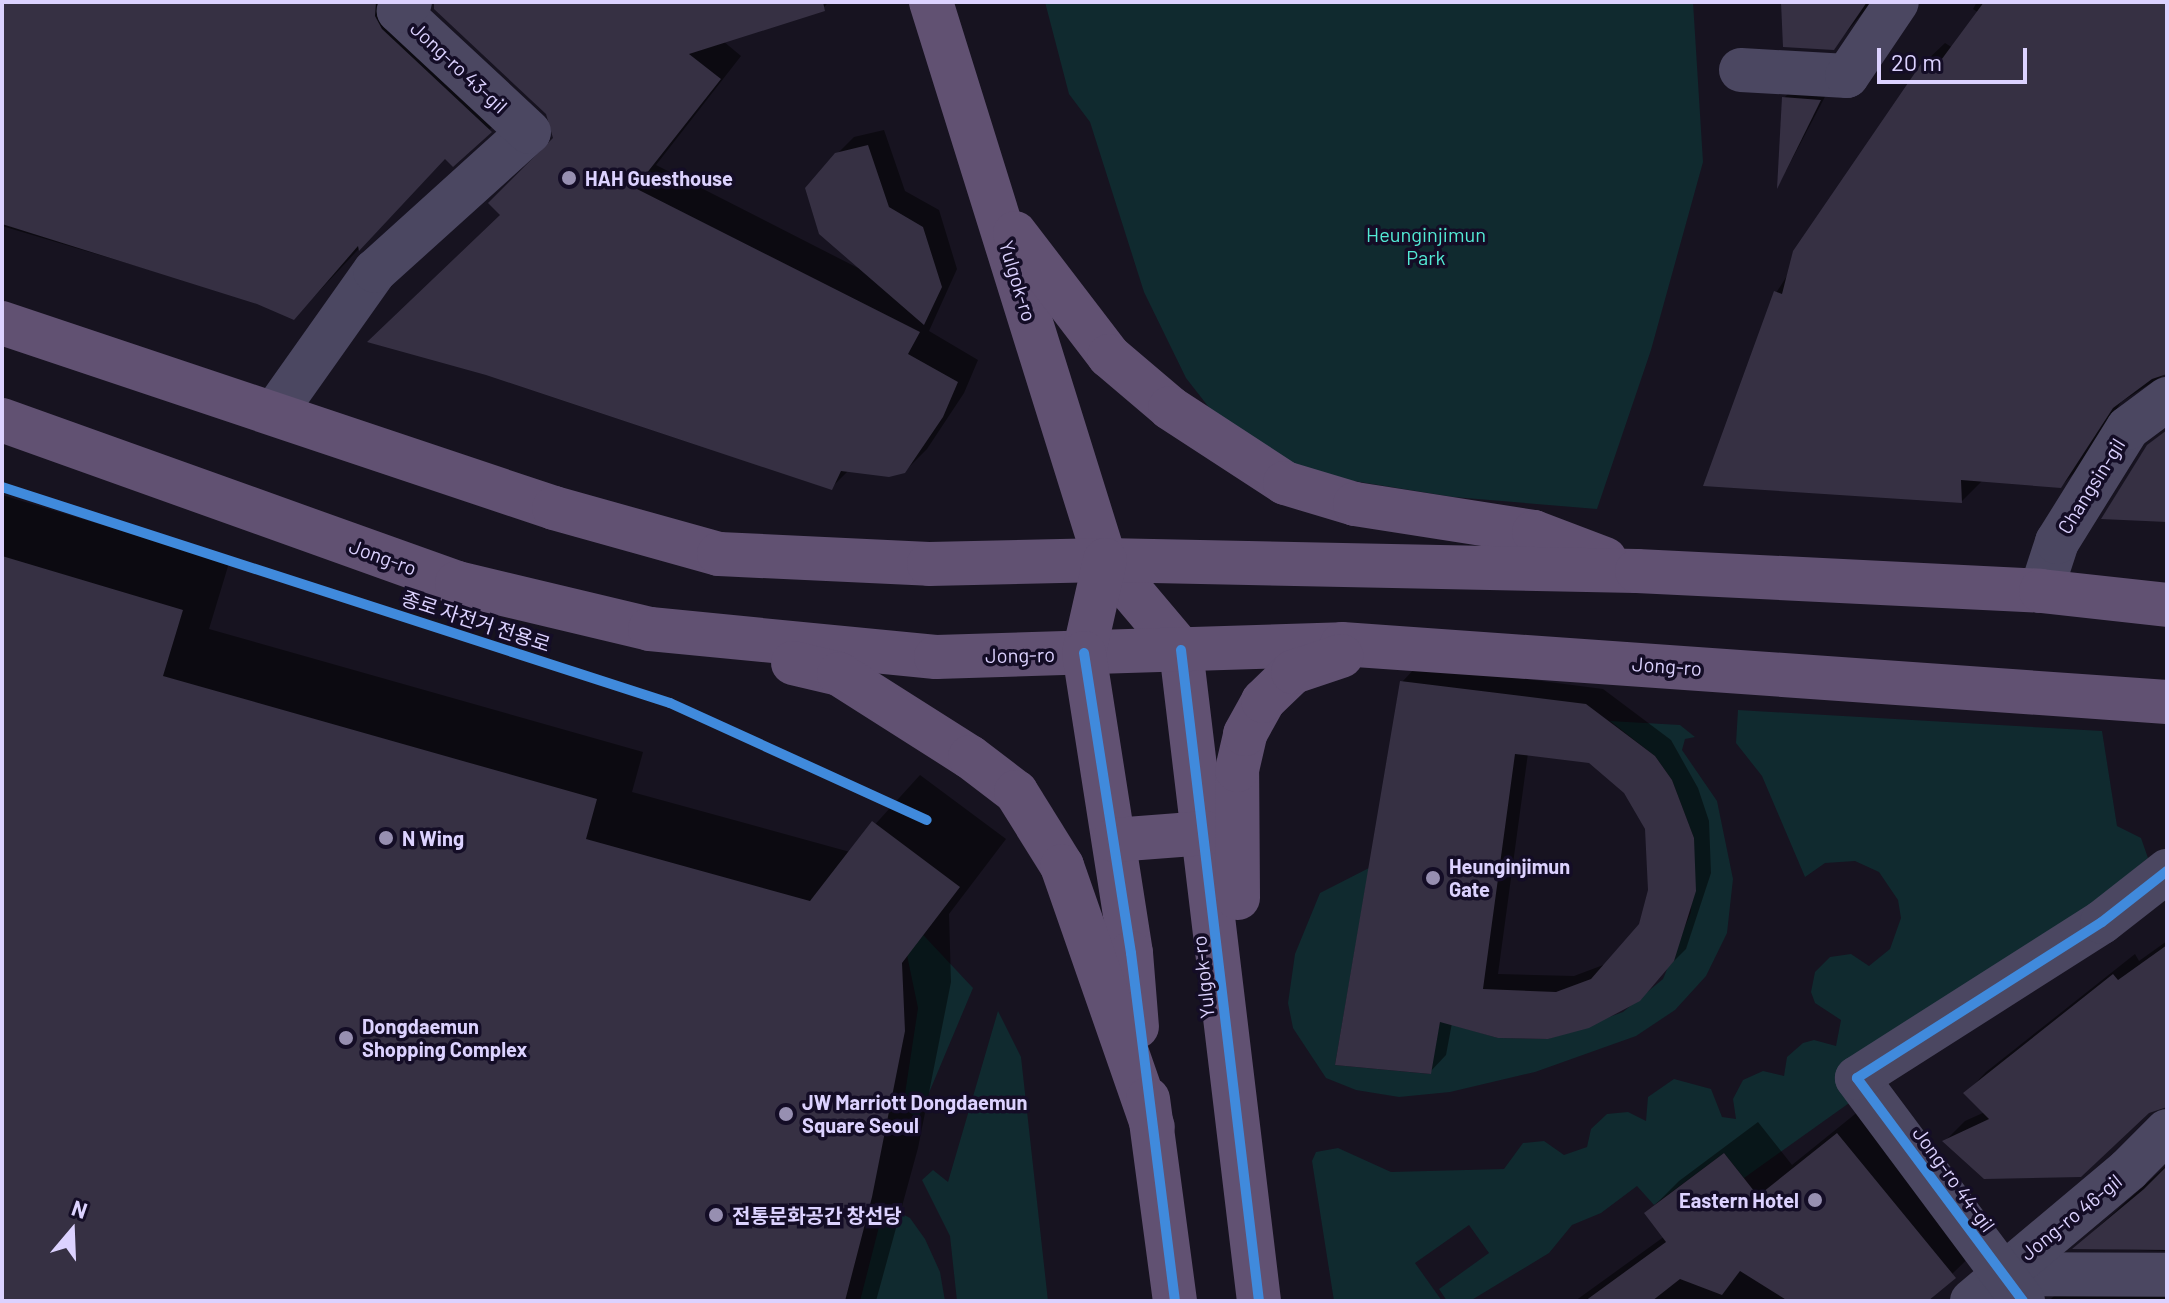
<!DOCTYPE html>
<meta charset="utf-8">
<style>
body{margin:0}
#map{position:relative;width:2169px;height:1303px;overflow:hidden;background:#171320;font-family:Barlow,"Noto Sans KR",sans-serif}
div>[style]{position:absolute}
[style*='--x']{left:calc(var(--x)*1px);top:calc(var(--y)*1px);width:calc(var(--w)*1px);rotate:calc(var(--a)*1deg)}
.green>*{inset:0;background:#102a2f}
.shadow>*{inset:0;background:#0007}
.building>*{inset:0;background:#363043}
.minor>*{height:44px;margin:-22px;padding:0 22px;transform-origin:22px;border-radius:22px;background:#4b4761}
.major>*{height:44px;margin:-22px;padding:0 22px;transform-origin:22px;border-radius:22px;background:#615172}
.cycleway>*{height:10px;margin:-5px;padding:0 5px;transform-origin:5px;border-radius:5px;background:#408adc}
.dots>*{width:22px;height:22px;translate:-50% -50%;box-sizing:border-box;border:4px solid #140d26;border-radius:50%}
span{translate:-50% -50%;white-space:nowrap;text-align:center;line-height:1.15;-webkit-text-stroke:7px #140d26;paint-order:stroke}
.street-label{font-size:20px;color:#dcd2ff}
.poi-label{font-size:20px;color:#dcd2ff;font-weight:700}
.left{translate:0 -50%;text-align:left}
.right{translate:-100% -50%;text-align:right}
.park-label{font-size:20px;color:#53ead5}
.frame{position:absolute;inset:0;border:4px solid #dcd2ff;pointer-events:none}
.north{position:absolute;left:32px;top:1191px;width:80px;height:80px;-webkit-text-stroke:6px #140d26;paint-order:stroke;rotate:19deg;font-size:22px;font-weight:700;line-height:32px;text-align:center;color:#dcd2ff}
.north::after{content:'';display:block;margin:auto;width:28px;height:36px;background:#dcd2ff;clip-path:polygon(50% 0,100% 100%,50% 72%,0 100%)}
.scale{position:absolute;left:1877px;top:48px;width:150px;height:36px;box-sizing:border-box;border:4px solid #dcd2ff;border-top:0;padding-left:10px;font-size:24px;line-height:28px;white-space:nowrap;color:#dcd2ff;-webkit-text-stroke:6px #140d26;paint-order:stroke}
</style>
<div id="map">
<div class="green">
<i style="clip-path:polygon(1045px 2px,1693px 2px,1703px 162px,1651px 350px,1597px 509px,1453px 497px,1310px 474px,1218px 419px,1186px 378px,1144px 292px,1090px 122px,1069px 94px)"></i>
<i style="clip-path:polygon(1738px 710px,2102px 731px,2117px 826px,2141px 838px,2148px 858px,1866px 1091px,1744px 1178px,1724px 1153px,1654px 1205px,1637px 1186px,1601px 1213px,1572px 1225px,1549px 1253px,1470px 1301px,1447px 1301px,1439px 1289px,1489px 1253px,1469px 1225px,1415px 1263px,1442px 1301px,1334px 1301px,1312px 1161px,1316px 1152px,1338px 1148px,1391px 1172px,1504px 1169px,1523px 1143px,1544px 1141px,1564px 1155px,1587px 1147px,1591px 1129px,1607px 1114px,1628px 1112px,1646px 1121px,1648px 1097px,1674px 1079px,1711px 1089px,1722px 1117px,1736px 1119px,1733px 1099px,1743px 1080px,1763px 1071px,1784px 1076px,1787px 1057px,1803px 1043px,1814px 1040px,1836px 1046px,1841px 1020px,1815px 1003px,1811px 992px,1815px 972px,1830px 957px,1851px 954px,1869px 966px,1890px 949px,1901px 918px,1898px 900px,1879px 872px,1855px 861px,1825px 863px,1805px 877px,1762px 776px,1736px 743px)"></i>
<i style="clip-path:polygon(1610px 721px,1680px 725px,1695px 737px,1685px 739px,1682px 750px,1717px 801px,1733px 879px,1727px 933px,1706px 976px,1675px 1010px,1636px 1036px,1535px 1072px,1450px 1092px,1399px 1097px,1356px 1090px,1326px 1078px,1293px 1028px,1288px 1003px,1295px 954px,1320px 893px,1369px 868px,1335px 1065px,1430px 1074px,1440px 1021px,1498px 1038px,1548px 1039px,1623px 1012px,1663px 979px,1691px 912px,1694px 838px,1672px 780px,1655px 756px)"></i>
<i style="clip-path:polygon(897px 907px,973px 988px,918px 1119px,903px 1107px,918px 1008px)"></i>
<i style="clip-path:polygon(998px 1011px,1021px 1057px,1048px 1301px,957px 1301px,950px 1236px,922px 1180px,933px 1170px,948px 1182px)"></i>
<i style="clip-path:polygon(889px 1207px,910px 1218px,925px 1239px,940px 1272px,945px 1301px,860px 1301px,883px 1211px)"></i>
</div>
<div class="shadow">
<i style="clip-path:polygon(2px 2px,403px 2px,512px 108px,453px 164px,445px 157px,294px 318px,258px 302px,2px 226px)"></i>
<i style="clip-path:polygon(434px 2px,829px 2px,821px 10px,723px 41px,741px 56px,656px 165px,858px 268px,837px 154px,854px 137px,884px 130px,905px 191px,939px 210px,957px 269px,929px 331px,978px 360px,964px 393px,927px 449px,904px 472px,849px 470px,832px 487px,502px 215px,555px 139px,548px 113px)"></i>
<i style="clip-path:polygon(1783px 2px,1872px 2px,1833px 48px)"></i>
<i style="clip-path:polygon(1977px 2px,2167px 2px,2167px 373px,2121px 402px,2084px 463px,2061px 486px,1983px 480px,1962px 501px,1776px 293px,1922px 65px,1945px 43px,1953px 48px,1979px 13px,1973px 9px)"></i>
<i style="clip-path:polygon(1793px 89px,1828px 91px,1779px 184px,1784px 98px)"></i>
<i style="clip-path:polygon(2px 495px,229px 563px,209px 629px,643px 752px,632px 792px,850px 852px,920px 775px,1006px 839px,949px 914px,951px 982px,918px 1148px,876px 1301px,2px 1301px)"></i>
<i style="clip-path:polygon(evenodd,1418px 665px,1603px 689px,1671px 740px,1698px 788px,1709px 821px,1711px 873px,1686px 949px,1669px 966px,1452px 1023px,1446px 1055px,1430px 1072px,1402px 682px,1418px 665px,1528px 753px,1590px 761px,1626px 792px,1647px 829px,1650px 890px,1640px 925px,1606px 964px,1574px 976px,1498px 974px,1528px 753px)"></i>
<i style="clip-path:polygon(2167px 941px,2167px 1106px,1945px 1141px,1965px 1121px,1985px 1112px,1966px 1093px,1986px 1072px,2135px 954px,2139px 961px)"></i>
<i style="clip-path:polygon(1870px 1102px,1985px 1242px,1952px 1274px,1912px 1301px,1575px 1301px,1665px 1236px,1647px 1213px,1679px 1181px,1758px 1122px,1792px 1165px)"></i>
<i style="clip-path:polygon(2167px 1165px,2167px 1251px,2077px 1248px,2096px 1229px)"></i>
<i style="clip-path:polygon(2071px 1279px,2167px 1280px,2167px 1301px,2049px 1301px)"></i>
</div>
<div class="building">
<i style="clip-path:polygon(2px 2px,376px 2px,375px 16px,382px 29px,492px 132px,453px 167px,445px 159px,359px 251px,358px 246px,294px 320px,257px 304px,2px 224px)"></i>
<i style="clip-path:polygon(434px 2px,823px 2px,825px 11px,689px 54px,721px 79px,635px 188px,920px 332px,908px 354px,958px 382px,943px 417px,905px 473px,889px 477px,841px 471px,832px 490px,486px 375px,367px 342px,500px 215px,488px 203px,553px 138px,546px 114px,434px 9px)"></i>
<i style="clip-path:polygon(1781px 2px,1867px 2px,1834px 50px,1783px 47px)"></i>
<i style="clip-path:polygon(1984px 2px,2167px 2px,2167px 374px,2152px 379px,2113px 408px,2061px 488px,1961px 480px,1962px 503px,1703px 486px,1774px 291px,1782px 294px,1793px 251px,1921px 64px,1933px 71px)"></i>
<i style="clip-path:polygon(1782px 97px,1821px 100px,1777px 189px)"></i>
<i style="clip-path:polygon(868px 145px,889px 207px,923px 227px,942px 287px,924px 325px,819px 234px,805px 188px,835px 153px)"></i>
<i style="clip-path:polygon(2167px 430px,2167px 522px,2101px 519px,2147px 445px)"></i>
<i style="clip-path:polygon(2px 556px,183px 610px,163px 676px,597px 799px,586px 839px,810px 901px,872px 821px,960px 887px,902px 963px,905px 1031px,872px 1197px,845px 1301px,2px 1301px)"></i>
<i style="clip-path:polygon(evenodd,1400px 681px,1586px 704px,1655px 756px,1672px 780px,1694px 838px,1696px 891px,1674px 961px,1640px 1001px,1589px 1028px,1548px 1039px,1498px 1038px,1440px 1022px,1431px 1074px,1335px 1065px,1400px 681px,1515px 754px,1589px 763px,1624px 793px,1645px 829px,1648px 890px,1639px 924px,1591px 979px,1556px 992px,1483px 989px,1515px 754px)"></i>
<i style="clip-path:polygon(2167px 945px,2167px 1107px,2149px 1113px,2081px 1177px,1984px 1179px,1942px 1141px,1989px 1119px,1963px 1093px,2113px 974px,2118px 980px)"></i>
<i style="clip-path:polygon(1837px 1133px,1956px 1278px,1928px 1301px,1788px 1301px,1740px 1271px,1722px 1295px,1680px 1279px,1652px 1301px,1585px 1301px,1666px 1242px,1644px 1213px,1724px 1153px,1758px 1196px)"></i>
<i style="clip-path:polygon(2167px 1166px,2167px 1250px,2072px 1249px,2144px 1189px)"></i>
</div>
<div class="minor">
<i style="--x:1741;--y:70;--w:106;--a:3.2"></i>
<i style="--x:1847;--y:76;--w:89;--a:-56"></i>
<i style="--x:275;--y:412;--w:173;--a:-54.7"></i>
<i style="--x:375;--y:271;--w:207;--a:-42.1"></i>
<i style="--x:529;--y:132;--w:178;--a:-137.1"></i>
<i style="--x:399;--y:11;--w:14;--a:-39"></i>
<i style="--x:2041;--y:591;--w:52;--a:-71.9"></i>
<i style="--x:2057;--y:542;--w:134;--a:-58.1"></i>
<i style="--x:2128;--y:428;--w:49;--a:-36.6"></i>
<i style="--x:2001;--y:1274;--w:166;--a:0.3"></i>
<i style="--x:1972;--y:1301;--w:204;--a:-40"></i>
<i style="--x:2128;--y:1170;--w:55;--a:-45"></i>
<i style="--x:2023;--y:1301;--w:278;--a:-126.7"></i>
<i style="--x:1857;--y:1078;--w:290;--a:-32.5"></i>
<i style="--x:2102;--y:922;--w:83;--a:-38.1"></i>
</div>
<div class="major">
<i style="--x:931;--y:2;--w:584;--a:72.68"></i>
<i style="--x:1105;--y:560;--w:118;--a:49.8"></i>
<i style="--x:1181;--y:650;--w:656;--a:83.17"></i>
<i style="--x:1015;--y:233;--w:155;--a:52.6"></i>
<i style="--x:1109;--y:356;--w:80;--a:40.4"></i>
<i style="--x:1170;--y:408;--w:137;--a:33.1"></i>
<i style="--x:1285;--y:483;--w:73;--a:16.7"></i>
<i style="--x:1355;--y:504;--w:181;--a:8.9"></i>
<i style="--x:1534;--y:532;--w:76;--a:20.8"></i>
<i style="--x:2;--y:323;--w:582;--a:18.53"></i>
<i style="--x:554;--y:508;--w:171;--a:15.6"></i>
<i style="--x:719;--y:554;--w:210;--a:2.7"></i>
<i style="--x:929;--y:564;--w:176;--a:-1.3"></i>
<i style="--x:1105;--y:560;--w:532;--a:1.18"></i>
<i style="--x:1637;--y:571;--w:404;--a:2.8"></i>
<i style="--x:2041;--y:591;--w:127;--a:6.3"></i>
<i style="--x:2;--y:420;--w:483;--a:19.7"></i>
<i style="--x:457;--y:583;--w:198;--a:13.4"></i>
<i style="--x:650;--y:629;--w:287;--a:5.6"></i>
<i style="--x:936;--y:657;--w:406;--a:-1.8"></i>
<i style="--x:1342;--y:644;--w:827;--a:4.02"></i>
<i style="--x:1105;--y:560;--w:95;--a:102.7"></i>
<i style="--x:1084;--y:653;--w:304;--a:81.1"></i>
<i style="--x:1131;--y:953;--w:74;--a:85.4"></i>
<i style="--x:793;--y:663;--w:47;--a:13.4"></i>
<i style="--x:839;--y:674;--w:155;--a:32.4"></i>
<i style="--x:970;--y:757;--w:58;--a:37.3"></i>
<i style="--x:1016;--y:792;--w:87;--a:58.1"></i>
<i style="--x:1062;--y:866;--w:276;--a:70.8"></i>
<i style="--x:1114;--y:840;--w:92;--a:-4.4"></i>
<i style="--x:1238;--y:898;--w:128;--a:-90.4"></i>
<i style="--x:1237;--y:770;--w:37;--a:-77"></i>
<i style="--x:1245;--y:734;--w:38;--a:-61"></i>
<i style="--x:1263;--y:701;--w:42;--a:-44"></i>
<i style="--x:1293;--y:672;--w:51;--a:-18.4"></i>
<i style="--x:1148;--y:1099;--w:204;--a:82.4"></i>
</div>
<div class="cycleway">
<i style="--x:2;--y:487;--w:702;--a:17.92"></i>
<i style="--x:670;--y:703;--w:282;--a:24.5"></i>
<i style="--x:1181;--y:650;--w:656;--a:83.17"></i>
<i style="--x:1084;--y:653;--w:304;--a:81.1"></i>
<i style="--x:1131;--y:953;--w:351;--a:82.8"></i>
<i style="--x:2023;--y:1301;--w:278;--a:-126.7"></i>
<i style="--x:1857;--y:1078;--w:290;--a:-32.5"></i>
<i style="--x:2102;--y:922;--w:83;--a:-38.1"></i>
</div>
<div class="dots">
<i style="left:569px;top:178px;background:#978fb1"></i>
<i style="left:386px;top:838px;background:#978fb1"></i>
<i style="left:1433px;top:878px;background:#978fb1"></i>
<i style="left:346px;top:1038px;background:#978fb1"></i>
<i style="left:786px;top:1114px;background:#978fb1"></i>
<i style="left:1815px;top:1200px;background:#978fb1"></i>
<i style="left:716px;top:1215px;background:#978fb1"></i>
</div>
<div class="street-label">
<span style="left:459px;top:67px;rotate:43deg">Jong-ro 43-gil</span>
<span style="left:1018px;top:281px;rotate:73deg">Yulgok-ro</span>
<span style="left:2091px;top:486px;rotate:-58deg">Changsin-gil</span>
<span style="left:383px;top:557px;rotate:20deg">Jong-ro</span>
<span style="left:476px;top:621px;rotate:18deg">종로 자전거 전용로</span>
<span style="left:1020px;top:655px;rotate:-1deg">Jong-ro</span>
<span style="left:1667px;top:666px;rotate:4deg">Jong-ro</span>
<span style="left:1203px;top:977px;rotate:-96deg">Yulgok-ro</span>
<span style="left:1954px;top:1179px;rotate:54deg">Jong-ro 44-gil</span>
<span style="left:2071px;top:1217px;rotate:-39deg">Jong-ro 46-gil</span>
</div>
<div class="poi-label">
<span class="left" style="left:585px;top:178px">HAH Guesthouse</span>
<span class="left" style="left:402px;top:838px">N Wing</span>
<span class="left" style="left:1449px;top:878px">Heunginjimun<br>Gate</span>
<span class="left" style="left:362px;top:1038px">Dongdaemun<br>Shopping Complex</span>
<span class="left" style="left:802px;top:1114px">JW Marriott Dongdaemun<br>Square Seoul</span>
<span class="right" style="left:1799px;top:1200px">Eastern Hotel</span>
<span class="left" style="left:732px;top:1215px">전통문화공간 창선당</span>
</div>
<div class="park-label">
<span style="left:1426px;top:246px">Heunginjimun<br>Park</span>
</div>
<div class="frame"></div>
<div class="north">N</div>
<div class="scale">20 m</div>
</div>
